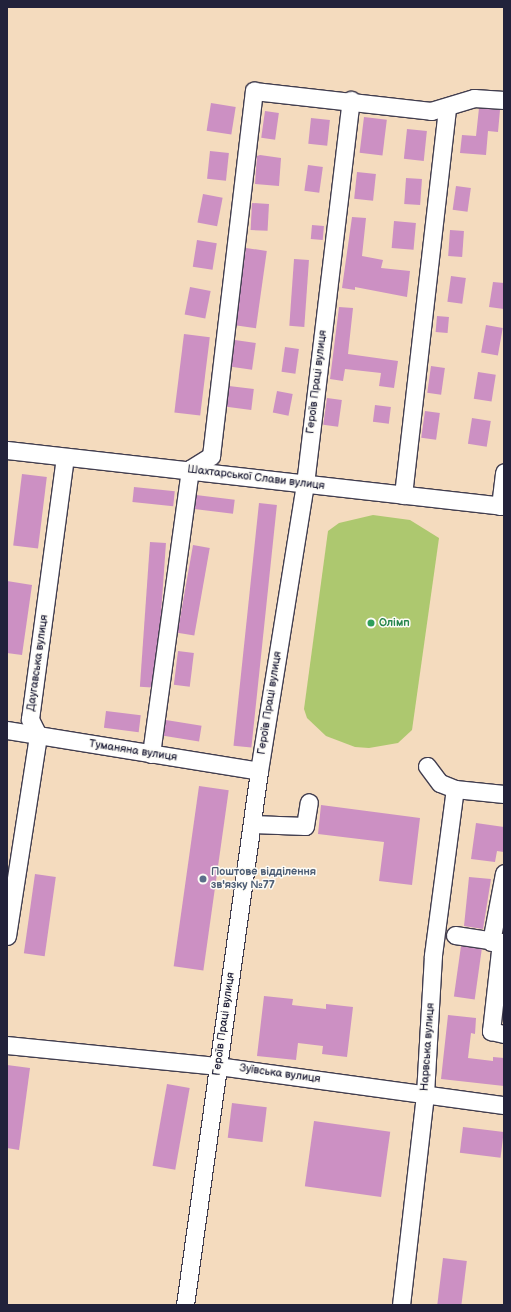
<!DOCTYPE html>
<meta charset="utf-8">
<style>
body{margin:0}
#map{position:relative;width:511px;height:1312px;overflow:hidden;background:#f4dbbe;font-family:"Balsamiq Sans",sans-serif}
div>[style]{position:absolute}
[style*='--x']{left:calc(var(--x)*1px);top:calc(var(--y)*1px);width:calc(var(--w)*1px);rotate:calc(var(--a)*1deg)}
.green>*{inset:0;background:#adc86f}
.building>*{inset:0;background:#cc90c3;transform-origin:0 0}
.roads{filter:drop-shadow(1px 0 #423e4f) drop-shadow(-1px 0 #423e4f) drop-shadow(0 1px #423e4f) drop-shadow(0 -1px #423e4f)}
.minor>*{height:17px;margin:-8.5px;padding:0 8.5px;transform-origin:8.5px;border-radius:8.5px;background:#fff}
.dots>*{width:11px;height:11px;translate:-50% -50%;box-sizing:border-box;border:2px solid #fdfcf7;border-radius:50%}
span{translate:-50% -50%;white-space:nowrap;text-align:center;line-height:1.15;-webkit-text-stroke:3px #fdfcf7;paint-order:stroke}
.street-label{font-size:11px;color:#22223b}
.leisure-label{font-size:11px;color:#27864d;font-weight:700}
.left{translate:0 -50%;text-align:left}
.service-label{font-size:11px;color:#4e5e75;font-weight:700}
.frame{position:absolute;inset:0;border:8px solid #22223b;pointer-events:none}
</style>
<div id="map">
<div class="green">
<i style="clip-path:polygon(373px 515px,410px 520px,439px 538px,412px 730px,398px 743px,369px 748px,355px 747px,326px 736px,307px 718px,304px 709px,328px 531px,339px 523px)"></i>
</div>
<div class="building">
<i style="left:211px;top:103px;width:25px;height:28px;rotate:9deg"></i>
<i style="clip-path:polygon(479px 108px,500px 110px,498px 132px,488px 131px,486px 155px,460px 153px,462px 135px,476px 136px)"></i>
<i style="left:265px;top:111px;width:14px;height:27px;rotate:8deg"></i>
<i style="left:364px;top:117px;width:23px;height:36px;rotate:7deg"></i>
<i style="left:311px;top:118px;width:19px;height:26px;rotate:6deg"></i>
<i style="left:407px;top:129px;width:20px;height:30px;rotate:6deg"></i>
<i style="left:210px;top:151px;width:19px;height:28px;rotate:6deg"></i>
<i style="clip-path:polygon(260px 155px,281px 158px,279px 186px,255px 184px,257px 156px)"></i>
<i style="left:308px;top:165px;width:15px;height:26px;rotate:8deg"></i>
<i style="left:357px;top:172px;width:19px;height:27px;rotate:6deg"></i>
<i style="left:406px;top:178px;width:16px;height:26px;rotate:4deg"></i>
<i style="left:456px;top:186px;width:15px;height:24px;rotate:8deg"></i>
<i style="left:203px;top:194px;width:20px;height:29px;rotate:11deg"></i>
<i style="left:252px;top:203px;width:17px;height:27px;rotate:3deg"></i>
<i style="clip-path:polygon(352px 217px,366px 218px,362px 256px,383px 260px,381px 268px,410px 271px,407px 297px,355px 287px,355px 290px,342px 288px)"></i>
<i style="left:394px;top:221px;width:22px;height:27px;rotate:5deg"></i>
<i style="left:312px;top:225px;width:12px;height:14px;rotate:5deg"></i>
<i style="left:450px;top:230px;width:14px;height:26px;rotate:4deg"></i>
<i style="left:197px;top:240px;width:20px;height:27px;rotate:9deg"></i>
<i style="left:246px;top:248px;width:21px;height:78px;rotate:8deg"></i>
<i style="left:294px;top:259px;width:15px;height:67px;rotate:4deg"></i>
<i style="left:451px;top:276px;width:15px;height:26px;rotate:8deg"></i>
<i style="clip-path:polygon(493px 282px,504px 283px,504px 309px,489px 307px)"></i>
<i style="left:190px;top:287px;width:21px;height:28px;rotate:11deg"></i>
<i style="clip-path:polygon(339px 307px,353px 308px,348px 354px,398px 361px,394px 388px,379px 386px,381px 373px,345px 369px,343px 381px,330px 379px)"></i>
<i style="left:437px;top:316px;width:12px;height:16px;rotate:5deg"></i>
<i style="left:486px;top:325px;width:17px;height:28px;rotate:10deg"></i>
<i style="left:184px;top:334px;width:26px;height:79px;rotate:7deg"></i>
<i style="left:235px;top:340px;width:21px;height:27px;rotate:8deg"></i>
<i style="left:285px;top:347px;width:14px;height:25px;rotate:8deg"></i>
<i style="left:431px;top:366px;width:14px;height:27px;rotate:8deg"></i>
<i style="left:478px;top:372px;width:18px;height:27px;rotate:9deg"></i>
<i style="left:229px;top:386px;width:25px;height:21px;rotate:7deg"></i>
<i style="left:277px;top:391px;width:16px;height:22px;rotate:11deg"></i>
<i style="left:327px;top:398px;width:15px;height:27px;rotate:8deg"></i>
<i style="left:375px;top:405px;width:16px;height:17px;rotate:7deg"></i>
<i style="left:425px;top:411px;width:15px;height:27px;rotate:8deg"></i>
<i style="left:472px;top:418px;width:19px;height:26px;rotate:9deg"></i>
<i style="left:22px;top:474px;width:25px;height:72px;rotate:7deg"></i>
<i style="left:134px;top:487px;width:41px;height:15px;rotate:6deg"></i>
<i style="left:196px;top:495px;width:39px;height:14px;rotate:7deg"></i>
<i style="left:259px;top:503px;width:18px;height:244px;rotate:6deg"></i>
<i style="left:150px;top:542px;width:16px;height:145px;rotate:4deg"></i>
<i style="left:193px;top:545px;width:17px;height:89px;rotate:10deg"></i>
<i style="clip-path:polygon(7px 581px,32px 585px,22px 655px,7px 653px)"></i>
<i style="left:178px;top:651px;width:16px;height:34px;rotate:7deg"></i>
<i style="left:106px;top:711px;width:35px;height:17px;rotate:7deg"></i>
<i style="left:166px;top:720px;width:36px;height:16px;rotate:9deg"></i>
<i style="left:199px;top:786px;width:30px;height:182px;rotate:8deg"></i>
<i style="clip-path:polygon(321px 805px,420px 818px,412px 885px,379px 881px,384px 842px,318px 834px)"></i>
<i style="clip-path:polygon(476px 823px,504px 827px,504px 852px,497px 851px,495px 862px,471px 859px)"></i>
<i style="left:35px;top:874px;width:21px;height:80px;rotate:8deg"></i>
<i style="clip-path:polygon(469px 877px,491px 879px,483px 929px,464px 926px)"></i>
<i style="left:461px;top:946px;width:21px;height:51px;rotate:8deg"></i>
<i style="clip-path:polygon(264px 996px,293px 999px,292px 1005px,326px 1009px,326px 1004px,353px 1007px,347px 1057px,322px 1054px,323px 1046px,298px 1043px,296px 1060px,257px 1056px)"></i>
<i style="clip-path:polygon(448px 1015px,476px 1018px,475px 1034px,471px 1033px,468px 1058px,493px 1061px,493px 1057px,504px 1058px,504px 1086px,441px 1079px)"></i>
<i style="clip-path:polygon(7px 1065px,30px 1068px,19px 1150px,7px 1148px)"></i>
<i style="left:167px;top:1084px;width:23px;height:83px;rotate:10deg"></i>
<i style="left:232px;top:1103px;width:35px;height:35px;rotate:7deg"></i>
<i style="left:314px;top:1121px;width:77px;height:66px;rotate:8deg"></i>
<i style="left:463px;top:1127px;width:41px;height:26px;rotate:7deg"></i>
<i style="left:443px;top:1258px;width:24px;height:48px;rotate:7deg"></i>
</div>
<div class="roads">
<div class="minor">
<i style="--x:7;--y:450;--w:500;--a:6.43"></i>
<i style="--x:403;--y:495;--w:389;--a:-83.5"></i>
<i style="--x:500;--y:506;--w:34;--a:-83"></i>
<i style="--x:7;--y:730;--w:255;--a:9.2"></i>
<i style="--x:151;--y:754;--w:288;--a:-82.2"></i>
<i style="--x:190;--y:469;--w:25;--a:-32"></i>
<i style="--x:211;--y:456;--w:368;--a:-83.3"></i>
<i style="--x:254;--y:91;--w:178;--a:6.4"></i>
<i style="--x:431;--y:111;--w:45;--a:-16.8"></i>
<i style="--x:474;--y:98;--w:30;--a:4"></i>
<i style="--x:427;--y:766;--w:21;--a:53"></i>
<i style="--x:440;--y:783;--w:16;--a:22"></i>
<i style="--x:455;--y:789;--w:49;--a:5.8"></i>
<i style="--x:252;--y:824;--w:53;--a:2.2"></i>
<i style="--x:305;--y:826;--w:24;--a:-81"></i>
<i style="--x:455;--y:935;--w:48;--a:8.5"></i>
<i style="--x:7;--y:936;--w:203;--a:-81.2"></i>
<i style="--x:38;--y:735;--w:18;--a:-117"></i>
<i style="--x:30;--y:719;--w:263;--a:-82.4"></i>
<i style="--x:491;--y:942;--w:70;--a:-79.3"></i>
<i style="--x:501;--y:942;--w:90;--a:96.4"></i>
<i style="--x:491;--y:1031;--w:13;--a:13"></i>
<i style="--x:7;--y:1045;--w:212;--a:5.7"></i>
<i style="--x:218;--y:1066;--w:289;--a:7.8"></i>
<i style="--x:185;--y:1305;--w:539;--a:-82.11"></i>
<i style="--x:259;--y:771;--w:291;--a:-80.9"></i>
<i style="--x:305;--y:484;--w:387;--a:-83.2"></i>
<i style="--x:401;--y:1305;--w:212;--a:-83.5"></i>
<i style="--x:425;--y:1094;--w:139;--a:-86.7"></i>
<i style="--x:433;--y:955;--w:167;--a:-82.5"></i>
</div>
</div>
<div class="dots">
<i style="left:371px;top:623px;background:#2e9e5b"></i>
<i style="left:203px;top:879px;background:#5c6f8a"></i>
</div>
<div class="street-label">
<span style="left:317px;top:382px;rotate:-83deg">Героїв Праці вулиця</span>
<span style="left:256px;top:478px;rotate:7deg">Шахтарської Слави вулиця</span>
<span style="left:38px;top:663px;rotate:-82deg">Даугавська вулиця</span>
<span style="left:270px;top:703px;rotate:-81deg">Героїв Праці вулиця</span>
<span style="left:133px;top:751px;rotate:9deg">Туманяна вулиця</span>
<span style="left:224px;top:1024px;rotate:-82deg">Героїв Праці вулиця</span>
<span style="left:428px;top:1047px;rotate:-86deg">Нарвська вулиця</span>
<span style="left:280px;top:1074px;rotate:8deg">Зуївська вулиця</span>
</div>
<div class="leisure-label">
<span class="left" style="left:379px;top:623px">Олімп</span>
</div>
<div class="service-label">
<span class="left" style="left:211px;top:879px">Поштове відділення<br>зв'язку №77</span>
</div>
<div class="frame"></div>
</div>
